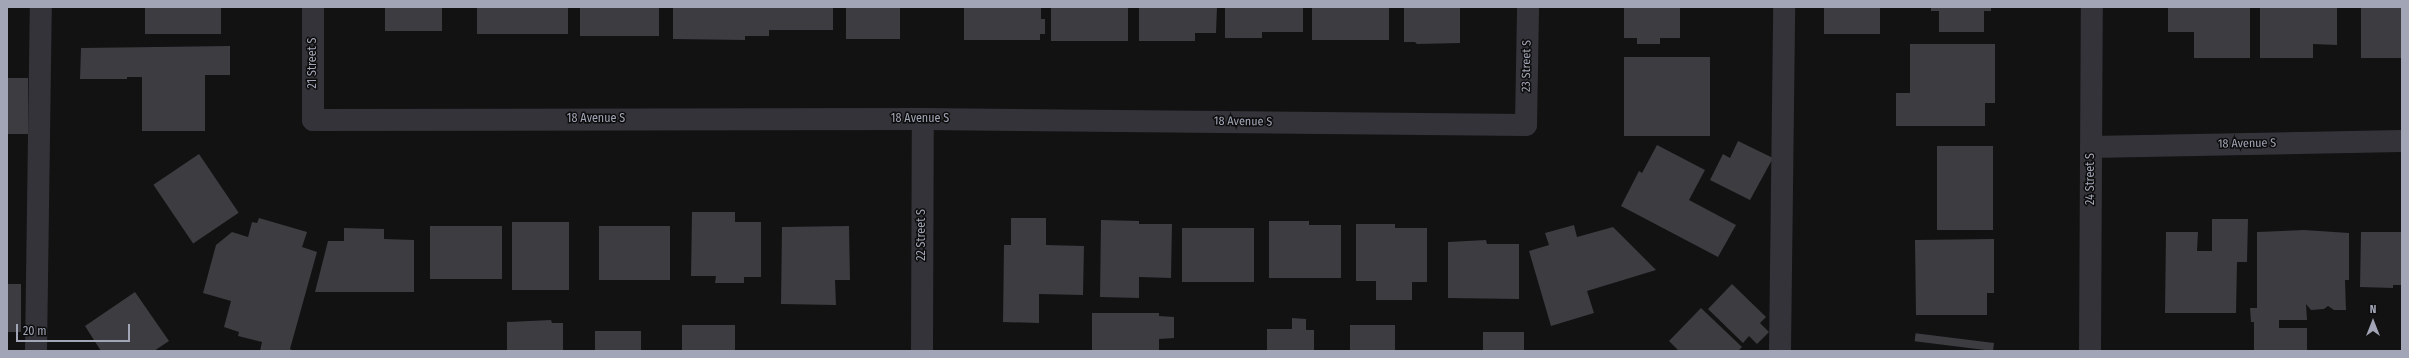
<!DOCTYPE html>
<style>
body{margin:0}
#map{position:relative;width:2409px;height:358px;overflow:hidden;background:#121213;font-family:"Fira Sans Condensed",sans-serif}
div>[style]{position:absolute}
[style*='--x']{left:calc(var(--x)*1px);top:calc(var(--y)*1px);width:calc(var(--w)*1px);rotate:calc(var(--a)*1deg)}
.building>*{inset:0;background:#3c3c41;transform-origin:0 0}
.service>*{height:22px;margin:-11px;padding:0 11px;transform-origin:11px;border-radius:11px;background:#333339}
.minor>*{height:22px;margin:-11px;padding:0 11px;transform-origin:11px;border-radius:11px;background:#333339}
span{translate:-50% -50%;white-space:nowrap;text-align:center;line-height:1.15;-webkit-text-stroke:3px #0d0d0e;paint-order:stroke}
.street-label{font-size:12px;color:#a2a5b5}
.frame{position:absolute;inset:0;border:8px solid #a2a5b5;pointer-events:none}
.north{position:absolute;left:2353px;top:302px;width:40px;height:40px;-webkit-text-stroke:3px #0d0d0e;paint-order:stroke;rotate:0deg;font-size:11px;font-weight:700;line-height:16px;text-align:center;color:#a2a5b5}
.north::after{content:'';display:block;margin:auto;width:14px;height:18px;background:#a2a5b5;clip-path:polygon(50% 0,100% 100%,50% 72%,0 100%)}
.scale{position:absolute;left:16px;top:324px;width:114px;height:18px;box-sizing:border-box;border:2px solid #a2a5b5;border-top:0;padding-left:5px;font-size:12px;line-height:14px;white-space:nowrap;color:#a2a5b5;-webkit-text-stroke:3px #0d0d0e;paint-order:stroke}
</style>
<div id="map">
<div class="building">
<i style="left:145px;top:7px;width:76px;height:27px"></i>
<i style="left:385px;top:7px;width:57px;height:24px"></i>
<i style="left:477px;top:7px;width:91px;height:27px"></i>
<i style="left:580px;top:7px;width:79px;height:29px"></i>
<i style="clip-path:polygon(673px 7px,833px 7px,833px 30px,769px 30px,769px 36px,745px 36px,745px 40px,673px 39px)"></i>
<i style="left:846px;top:7px;width:54px;height:32px"></i>
<i style="clip-path:polygon(964px 7px,1041px 7px,1041px 19px,1045px 19px,1045px 34px,1040px 34px,1040px 40px,964px 40px)"></i>
<i style="left:1051px;top:7px;width:77px;height:34px"></i>
<i style="clip-path:polygon(1139px 7px,1217px 7px,1216px 33px,1195px 33px,1195px 41px,1139px 41px)"></i>
<i style="clip-path:polygon(1225px 7px,1303px 7px,1303px 32px,1262px 32px,1262px 38px,1225px 38px)"></i>
<i style="left:1312px;top:7px;width:77px;height:33px"></i>
<i style="clip-path:polygon(1404px 7px,1460px 7px,1460px 43px,1417px 44px,1415px 42px,1404px 42px)"></i>
<i style="clip-path:polygon(1624px 7px,1680px 7px,1680px 38px,1660px 38px,1660px 44px,1637px 44px,1637px 38px,1624px 38px)"></i>
<i style="left:1824px;top:7px;width:56px;height:27px"></i>
<i style="clip-path:polygon(1931px 7px,1991px 7px,1991px 11px,1984px 11px,1984px 32px,1939px 32px,1939px 11px,1931px 11px)"></i>
<i style="clip-path:polygon(2168px 7px,2250px 7px,2250px 58px,2194px 58px,2194px 32px,2168px 32px)"></i>
<i style="clip-path:polygon(2260px 7px,2337px 7px,2337px 45px,2313px 44px,2313px 58px,2260px 58px)"></i>
<i style="left:2361px;top:7px;width:41px;height:51px"></i>
<i style="clip-path:polygon(1910px 44px,1995px 44px,1995px 103px,1985px 103px,1985px 126px,1896px 126px,1896px 93px,1910px 93px)"></i>
<i style="clip-path:polygon(230px 46px,230px 75px,205px 75px,205px 131px,142px 131px,142px 77px,127px 77px,127px 79px,80px 79px,81px 48px)"></i>
<i style="left:1624px;top:57px;width:86px;height:79px"></i>
<i style="left:7px;top:78px;width:21px;height:56px"></i>
<i style="clip-path:polygon(1738px 141px,1773px 158px,1750px 200px,1710px 180px,1723px 154px,1730px 158px)"></i>
<i style="clip-path:polygon(1657px 145px,1705px 170px,1689px 200px,1736px 225px,1718px 257px,1621px 206px,1639px 171px,1642px 173px)"></i>
<i style="left:1937px;top:146px;width:56px;height:84px"></i>
<i style="left:199px;top:154px;width:71px;height:55px;rotate:56deg"></i>
<i style="clip-path:polygon(692px 212px,735px 212px,735px 222px,761px 222px,761px 277px,744px 277px,744px 283px,715px 283px,716px 276px,691px 276px)"></i>
<i style="clip-path:polygon(259px 218px,307px 232px,302px 247px,317px 252px,290px 349px,294px 351px,260px 351px,262px 342px,238px 336px,239px 332px,224px 327px,231px 301px,203px 293px,216px 245px,232px 232px,248px 237px,252px 222px,257px 223px)"></i>
<i style="clip-path:polygon(1011px 218px,1046px 218px,1046px 245px,1084px 246px,1083px 295px,1039px 294px,1039px 323px,1003px 322px,1004px 245px,1011px 245px)"></i>
<i style="clip-path:polygon(2212px 219px,2248px 219px,2247px 262px,2237px 262px,2236px 313px,2165px 313px,2166px 232px,2198px 232px,2197px 251px,2212px 251px)"></i>
<i style="clip-path:polygon(1101px 220px,1139px 221px,1139px 224px,1172px 224px,1171px 278px,1139px 277px,1139px 298px,1100px 297px)"></i>
<i style="clip-path:polygon(1269px 221px,1309px 221px,1309px 225px,1341px 225px,1341px 278px,1269px 278px)"></i>
<i style="left:512px;top:222px;width:57px;height:68px"></i>
<i style="clip-path:polygon(1356px 224px,1395px 224px,1395px 228px,1427px 228px,1427px 282px,1412px 282px,1412px 300px,1376px 300px,1376px 281px,1356px 281px)"></i>
<i style="clip-path:polygon(1574px 225px,1577px 237px,1613px 227px,1656px 270px,1587px 291px,1594px 313px,1551px 326px,1529px 251px,1549px 245px,1545px 233px)"></i>
<i style="left:430px;top:226px;width:72px;height:53px"></i>
<i style="left:599px;top:226px;width:71px;height:54px"></i>
<i style="clip-path:polygon(849px 226px,850px 280px,835px 280px,836px 305px,781px 304px,782px 227px)"></i>
<i style="clip-path:polygon(344px 228px,384px 229px,384px 239px,414px 240px,414px 292px,315px 292px,328px 241px,344px 241px)"></i>
<i style="left:1182px;top:228px;width:72px;height:54px"></i>
<i style="clip-path:polygon(2304px 230px,2349px 233px,2349px 280px,2345px 280px,2346px 310px,2334px 310px,2328px 306px,2324px 309px,2311px 310px,2306px 304px,2307px 320px,2279px 320px,2279px 328px,2307px 328px,2307px 351px,2254px 351px,2254px 322px,2251px 322px,2250px 308px,2257px 308px,2257px 232px)"></i>
<i style="clip-path:polygon(2361px 232px,2402px 232px,2402px 285px,2393px 285px,2393px 288px,2360px 287px)"></i>
<i style="clip-path:polygon(1994px 239px,1994px 293px,1987px 293px,1987px 315px,1916px 315px,1915px 240px)"></i>
<i style="clip-path:polygon(1486px 240px,1487px 244px,1519px 244px,1519px 299px,1448px 298px,1448px 242px)"></i>
<i style="left:7px;top:284px;width:14px;height:48px"></i>
<i style="clip-path:polygon(1732px 284px,1766px 317px,1760px 323px,1769px 332px,1757px 344px,1749px 336px,1743px 343px,1708px 309px)"></i>
<i style="clip-path:polygon(135px 292px,169px 341px,154px 351px,101px 351px,85px 326px)"></i>
<i style="clip-path:polygon(1701px 308px,1742px 347px,1738px 351px,1679px 351px,1669px 341px)"></i>
<i style="clip-path:polygon(1092px 313px,1159px 313px,1159px 316px,1174px 317px,1174px 338px,1159px 339px,1159px 351px,1092px 351px)"></i>
<i style="clip-path:polygon(1292px 318px,1306px 319px,1306px 330px,1314px 330px,1314px 351px,1267px 351px,1267px 329px,1292px 329px)"></i>
<i style="clip-path:polygon(551px 320px,552px 323px,563px 323px,563px 351px,507px 351px,507px 322px)"></i>
<i style="left:682px;top:325px;width:53px;height:26px"></i>
<i style="left:1350px;top:325px;width:45px;height:26px"></i>
<i style="left:641px;top:331px;width:20px;height:46px;rotate:90deg"></i>
<i style="left:1483px;top:332px;width:41px;height:19px"></i>
<i style="left:1994px;top:343px;width:8px;height:79px;rotate:97deg"></i>
</div>
<div class="service">
<i style="--x:36;--y:351;--w:344;--a:-89.2"></i>
<i style="--x:1780;--y:351;--w:344;--a:-89.3"></i>
</div>
<div class="minor">
<i style="--x:313;--y:7;--w:113;--a:90"></i>
<i style="--x:313;--y:120;--w:610;--a:-0.09"></i>
<i style="--x:923;--y:119;--w:603;--a:0.57"></i>
<i style="--x:1526;--y:125;--w:118;--a:-89"></i>
<i style="--x:2091;--y:147;--w:311;--a:-1.1"></i>
<i style="--x:922;--y:351;--w:232;--a:-89.8"></i>
<i style="--x:2090;--y:351;--w:344;--a:-89.7"></i>
</div>
<div class="street-label">
<span style="left:313px;top:63px;rotate:-90deg">21 Street S</span>
<span style="left:1527px;top:66px;rotate:-89deg">23 Street S</span>
<span style="left:596px;top:119px">18 Avenue S</span>
<span style="left:920px;top:119px">18 Avenue S</span>
<span style="left:1243px;top:122px;rotate:1deg">18 Avenue S</span>
<span style="left:2247px;top:144px;rotate:-1deg">18 Avenue S</span>
<span style="left:2091px;top:179px;rotate:-90deg">24 Street S</span>
<span style="left:922px;top:235px;rotate:-90deg">22 Street S</span>
</div>
<div class="frame"></div>
<div class="north">N</div>
<div class="scale">20 m</div>
</div>
